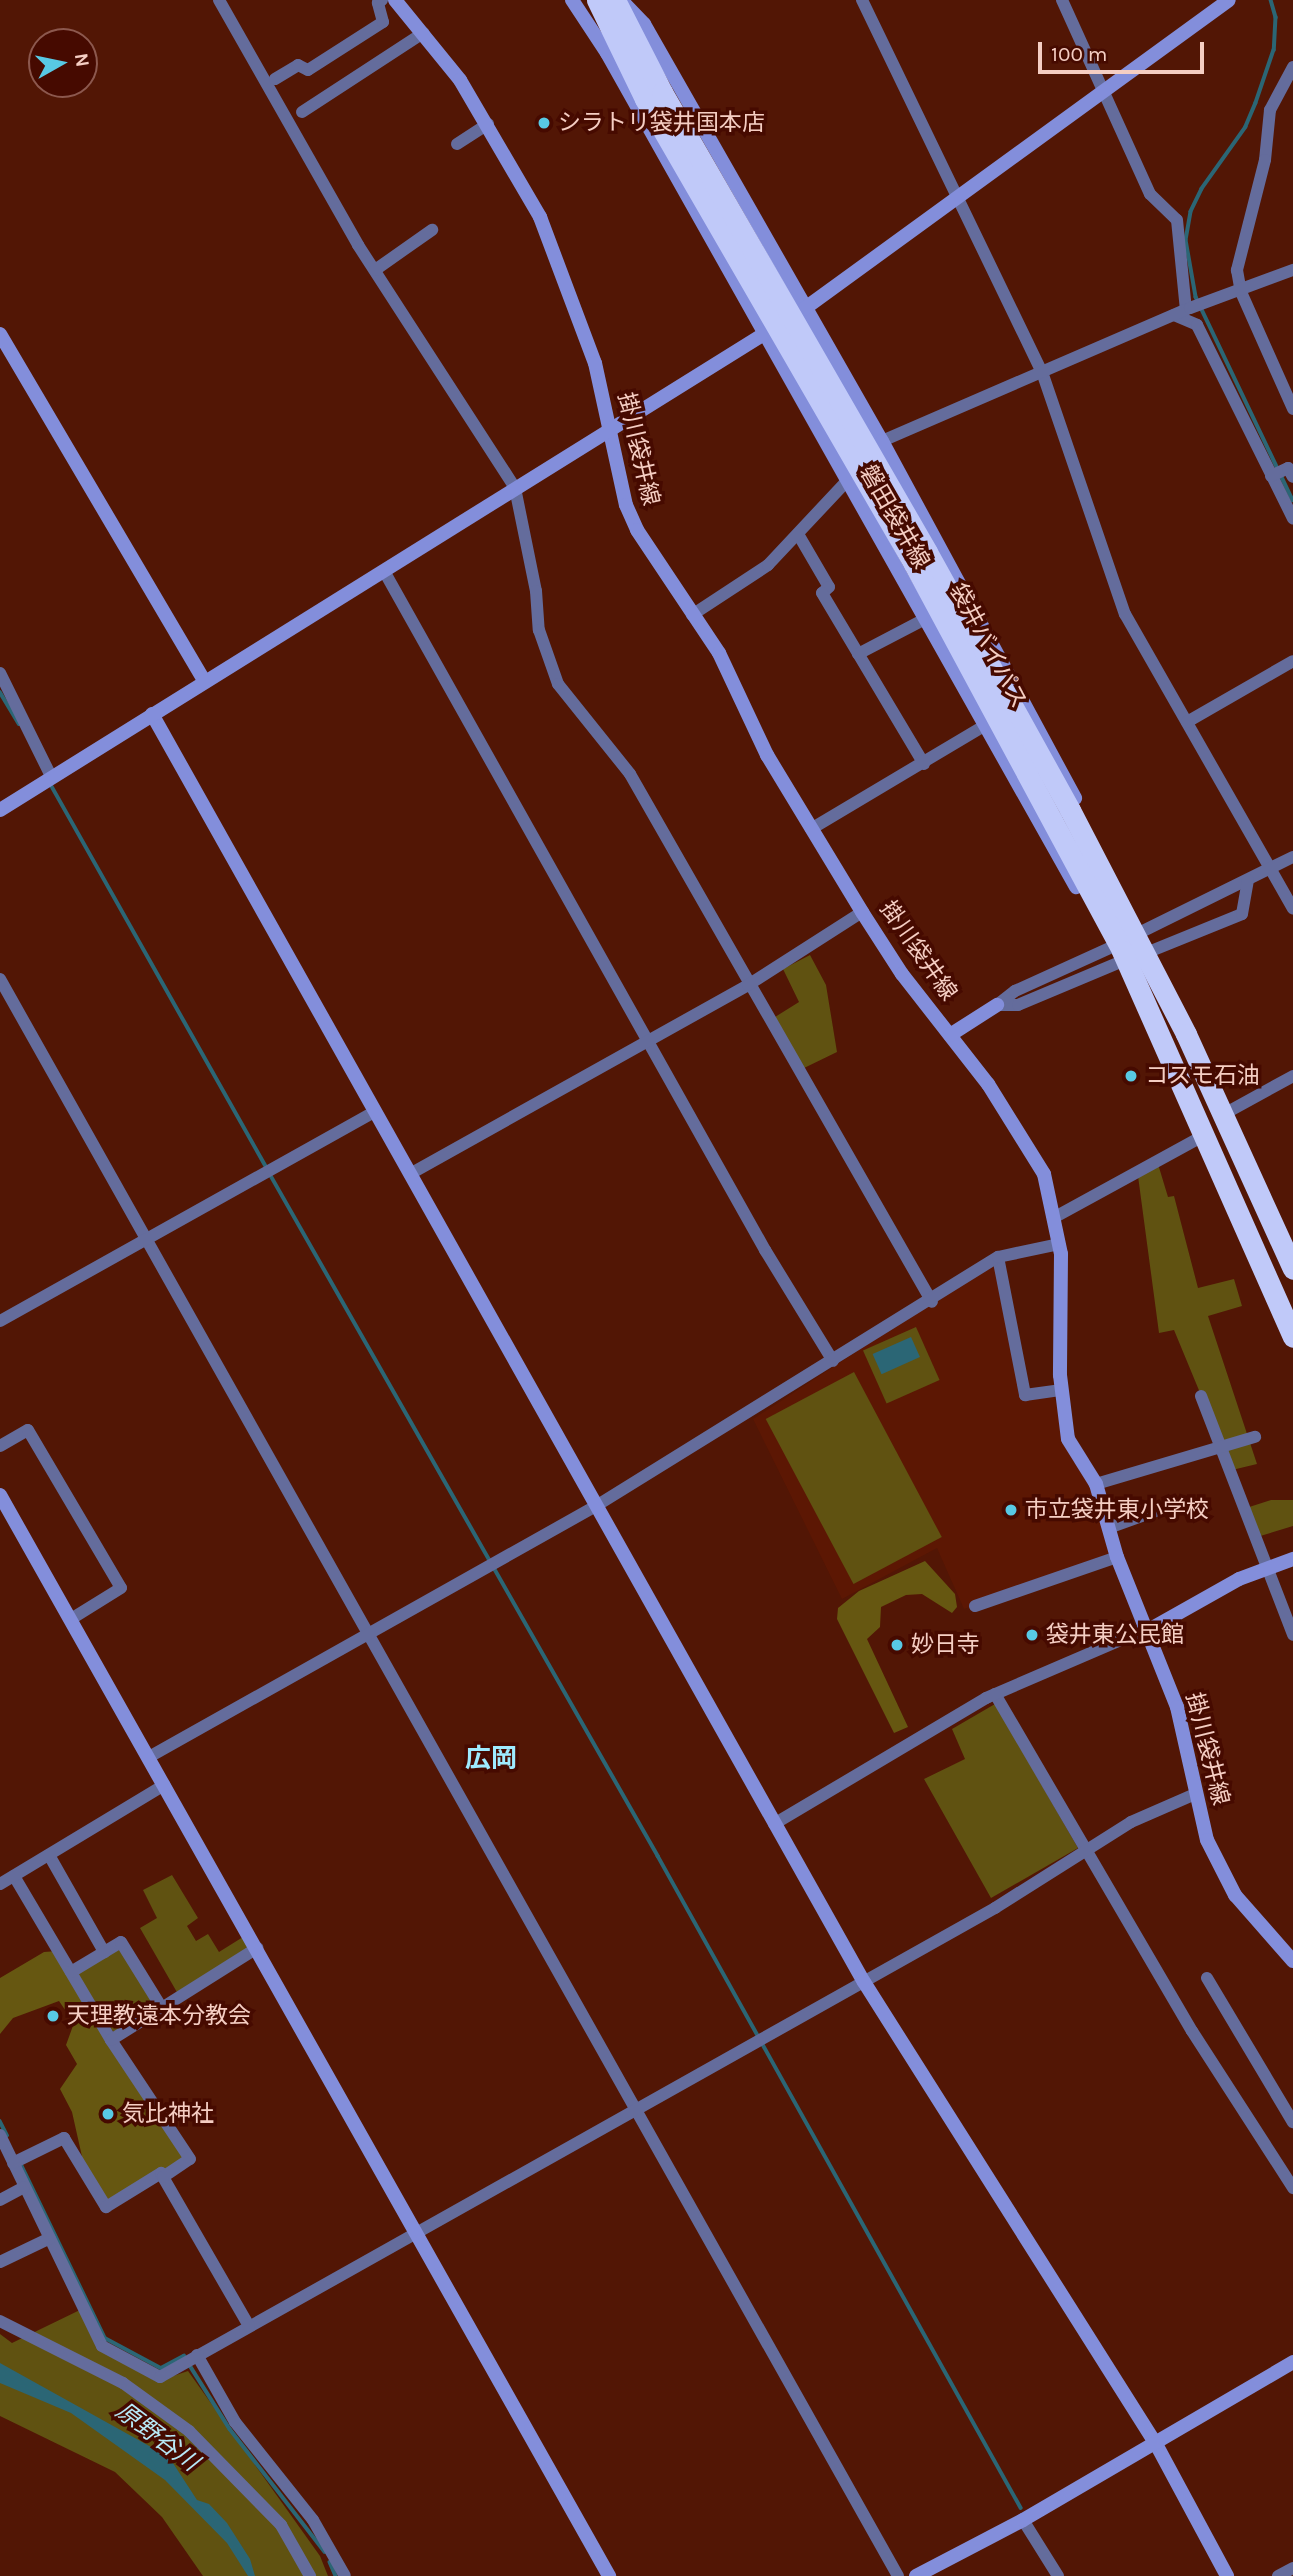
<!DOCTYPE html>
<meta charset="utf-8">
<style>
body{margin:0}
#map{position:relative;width:1293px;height:2576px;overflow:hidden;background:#521605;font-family:Karla,"Noto Sans JP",sans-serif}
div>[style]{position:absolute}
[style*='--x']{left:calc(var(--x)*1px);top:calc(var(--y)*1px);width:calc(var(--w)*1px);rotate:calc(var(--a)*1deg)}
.built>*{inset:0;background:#5c1703}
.green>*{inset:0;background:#605211;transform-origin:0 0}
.forest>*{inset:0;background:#665711}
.water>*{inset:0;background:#2b6675;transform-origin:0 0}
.stream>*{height:3.5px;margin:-1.75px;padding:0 1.75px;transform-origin:1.75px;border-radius:1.75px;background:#2b6675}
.street>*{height:12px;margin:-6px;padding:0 6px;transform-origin:6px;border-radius:6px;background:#646c9c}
.secondary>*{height:14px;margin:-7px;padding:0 7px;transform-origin:7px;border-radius:7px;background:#838edb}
.highway>*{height:21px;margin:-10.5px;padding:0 10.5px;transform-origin:10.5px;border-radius:10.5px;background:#c0c9f9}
.highway-bridge>*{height:21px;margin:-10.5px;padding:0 10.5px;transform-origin:10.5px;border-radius:10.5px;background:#c0c9f9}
.dots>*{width:19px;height:19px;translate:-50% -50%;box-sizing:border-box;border:4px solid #460a00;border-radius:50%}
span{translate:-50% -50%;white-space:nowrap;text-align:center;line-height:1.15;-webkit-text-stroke:7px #460a00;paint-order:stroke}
.poi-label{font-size:23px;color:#f5cec3}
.left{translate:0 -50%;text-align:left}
.street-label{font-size:23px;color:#f5cec3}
.water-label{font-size:24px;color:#b7e9f7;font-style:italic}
.quarter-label{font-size:26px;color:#9eebff;font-weight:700}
.north{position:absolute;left:28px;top:28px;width:70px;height:70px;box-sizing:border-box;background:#460a00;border:2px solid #8c584e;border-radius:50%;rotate:81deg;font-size:19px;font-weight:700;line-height:28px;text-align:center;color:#f5cec3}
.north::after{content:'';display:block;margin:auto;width:24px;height:32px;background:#58c9e4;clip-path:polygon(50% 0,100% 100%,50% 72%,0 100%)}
.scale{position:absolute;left:1038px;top:42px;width:166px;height:32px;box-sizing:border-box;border:4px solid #f5cec3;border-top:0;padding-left:9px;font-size:21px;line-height:24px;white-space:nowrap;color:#f5cec3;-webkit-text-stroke:5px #460a00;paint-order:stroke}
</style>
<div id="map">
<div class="built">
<i style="clip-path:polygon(997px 1260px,1025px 1395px,1054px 1397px,1068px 1439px,1096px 1484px,1117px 1557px,964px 1609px,937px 1548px,842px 1599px,753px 1419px)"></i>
</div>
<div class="green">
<i style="clip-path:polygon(810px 955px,826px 985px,837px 1052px,802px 1069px,775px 1017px,799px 1002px,783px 969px)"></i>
<i style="clip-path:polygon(1158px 1164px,1168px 1197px,1174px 1196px,1198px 1288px,1234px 1279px,1242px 1306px,1208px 1316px,1257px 1464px,1232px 1470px,1174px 1330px,1159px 1333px,1138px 1176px)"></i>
<i style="left:916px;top:1327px;width:58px;height:58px;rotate:66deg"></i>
<i style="left:854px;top:1372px;width:187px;height:100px;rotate:62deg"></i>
<i style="clip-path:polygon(1271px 1500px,1293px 1500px,1293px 1526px,1257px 1537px,1243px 1509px)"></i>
<i style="clip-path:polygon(995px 1704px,1078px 1848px,991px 1898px,924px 1779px,965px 1759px,952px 1729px)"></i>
<i style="clip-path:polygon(172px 1875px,198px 1918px,187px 1926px,196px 1941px,208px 1934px,219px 1952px,243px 1937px,250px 1950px,178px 1994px,140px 1928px,157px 1918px,143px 1890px)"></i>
<i style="left:119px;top:1943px;width:78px;height:52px;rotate:58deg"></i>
<i style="clip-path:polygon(84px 2308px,104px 2347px,161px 2380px,188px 2371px,320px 2556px,328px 2576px,203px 2576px,162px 2517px,115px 2472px,0 2416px,0 2334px,12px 2343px)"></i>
</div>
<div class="forest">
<i style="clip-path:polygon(925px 1561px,955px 1594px,957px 1607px,952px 1613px,922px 1594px,906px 1595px,881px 1607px,880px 1627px,867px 1639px,908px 1727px,894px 1733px,837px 1619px,838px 1608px,859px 1591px)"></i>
<i style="clip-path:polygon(58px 1951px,190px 2159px,106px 2207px,83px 2161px,72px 2112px,60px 2089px,77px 2064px,66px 2045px,74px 2023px,59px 2001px,13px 2018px,0 2034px,0 1978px,44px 1952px)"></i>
</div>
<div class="water">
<i style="left:911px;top:1337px;width:22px;height:42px;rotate:66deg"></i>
<i style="clip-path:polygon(0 2363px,169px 2457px,197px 2500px,209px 2504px,227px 2523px,250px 2559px,255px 2576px,248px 2576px,227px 2543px,165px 2480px,71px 2413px,0 2383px)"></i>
</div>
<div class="stream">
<i style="--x:1271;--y:0;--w:18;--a:74"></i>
<i style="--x:1276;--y:17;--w:33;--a:93"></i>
<i style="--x:1274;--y:50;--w:56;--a:108.8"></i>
<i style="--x:1256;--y:103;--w:26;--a:113"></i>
<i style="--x:1246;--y:127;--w:76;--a:125.4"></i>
<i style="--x:1202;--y:189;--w:25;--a:116"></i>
<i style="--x:1191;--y:212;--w:28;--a:100"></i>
<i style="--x:1186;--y:240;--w:58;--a:80"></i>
<i style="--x:1196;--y:297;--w:225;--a:64.5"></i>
<i style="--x:0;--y:692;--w:37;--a:59"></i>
<i style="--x:50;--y:783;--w:441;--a:60.6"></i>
<i style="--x:270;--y:1174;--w:785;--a:60.36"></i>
<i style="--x:658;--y:1856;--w:746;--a:60.89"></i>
<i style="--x:0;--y:2121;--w:16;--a:63"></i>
<i style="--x:21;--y:2164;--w:193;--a:64.2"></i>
<i style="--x:105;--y:2338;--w:64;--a:28.2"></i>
<i style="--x:161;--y:2368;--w:26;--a:-28"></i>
<i style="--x:184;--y:2356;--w:86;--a:57.8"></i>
<i style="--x:230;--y:2429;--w:155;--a:52.3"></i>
<i style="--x:330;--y:2562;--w:15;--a:67"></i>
</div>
<div class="street">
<i style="--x:219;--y:0;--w:282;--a:60.4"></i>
<i style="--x:358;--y:245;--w:289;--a:57.1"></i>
<i style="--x:515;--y:488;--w:105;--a:78.5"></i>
<i style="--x:536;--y:591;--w:39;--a:86"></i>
<i style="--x:539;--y:630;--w:57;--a:70.6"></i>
<i style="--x:558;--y:684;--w:115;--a:51.3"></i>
<i style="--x:630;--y:774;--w:608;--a:60.23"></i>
<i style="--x:862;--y:0;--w:413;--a:64.2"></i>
<i style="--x:1042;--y:372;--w:256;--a:71.1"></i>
<i style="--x:1125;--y:614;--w:339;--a:60.3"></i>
<i style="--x:1062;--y:0;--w:213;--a:65.6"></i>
<i style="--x:1150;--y:194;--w:37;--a:44"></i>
<i style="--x:1177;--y:220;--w:90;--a:84.3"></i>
<i style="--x:1293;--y:67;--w:49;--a:118.1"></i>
<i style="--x:1270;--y:110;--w:50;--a:95.7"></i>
<i style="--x:1265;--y:160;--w:114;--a:104.3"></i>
<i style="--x:1237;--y:270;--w:22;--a:80"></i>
<i style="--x:1241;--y:292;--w:128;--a:66"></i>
<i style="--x:275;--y:79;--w:27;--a:-31"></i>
<i style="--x:298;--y:65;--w:11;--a:27"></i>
<i style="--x:308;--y:70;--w:89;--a:-32.6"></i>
<i style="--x:383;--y:22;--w:20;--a:-105"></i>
<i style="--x:378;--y:3;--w:5;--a:-37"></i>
<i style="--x:302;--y:112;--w:145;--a:-33.1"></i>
<i style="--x:457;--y:144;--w:37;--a:-33"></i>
<i style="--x:375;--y:270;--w:70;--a:-35.1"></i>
<i style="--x:1174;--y:315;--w:25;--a:23"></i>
<i style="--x:1197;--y:325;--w:216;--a:63.6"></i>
<i style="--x:882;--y:441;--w:335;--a:-23.4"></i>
<i style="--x:1190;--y:308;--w:110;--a:-20.3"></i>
<i style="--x:1271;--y:476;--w:19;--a:-25"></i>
<i style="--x:1288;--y:468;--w:10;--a:61"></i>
<i style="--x:798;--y:534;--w:61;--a:59.7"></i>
<i style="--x:829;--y:587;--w:9;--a:139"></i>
<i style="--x:822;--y:593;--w:199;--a:59.2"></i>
<i style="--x:384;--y:571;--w:779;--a:60.7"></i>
<i style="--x:765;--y:1250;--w:130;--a:58.5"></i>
<i style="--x:692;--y:615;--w:91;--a:-33.3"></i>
<i style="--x:768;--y:565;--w:115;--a:-46.8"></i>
<i style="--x:858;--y:654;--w:78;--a:-27.6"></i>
<i style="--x:0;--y:673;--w:117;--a:63.7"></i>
<i style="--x:1187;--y:722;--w:122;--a:-29.9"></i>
<i style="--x:811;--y:829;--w:205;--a:-30.8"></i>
<i style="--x:1143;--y:931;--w:167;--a:-26.3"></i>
<i style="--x:1151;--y:951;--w:98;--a:-22.1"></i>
<i style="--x:1242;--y:914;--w:34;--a:-80"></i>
<i style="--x:0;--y:979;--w:1832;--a:60.65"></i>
<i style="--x:997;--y:1005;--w:21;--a:0"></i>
<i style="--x:1018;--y:1005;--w:108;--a:-22.8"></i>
<i style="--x:997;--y:1005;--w:23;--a:-38"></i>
<i style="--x:1015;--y:991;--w:104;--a:-24.4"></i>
<i style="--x:1224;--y:1114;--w:79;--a:-28.8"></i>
<i style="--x:410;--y:1174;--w:387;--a:-29.2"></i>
<i style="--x:748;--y:985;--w:135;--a:-32.6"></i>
<i style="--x:1055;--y:1217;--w:171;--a:-28.7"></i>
<i style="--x:998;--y:1257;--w:141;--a:78.9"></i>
<i style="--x:1025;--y:1395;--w:37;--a:-8"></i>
<i style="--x:0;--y:1321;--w:428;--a:-29.2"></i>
<i style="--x:1201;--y:1396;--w:256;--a:68.9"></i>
<i style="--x:0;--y:1446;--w:32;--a:-30"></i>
<i style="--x:28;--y:1430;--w:183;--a:59.5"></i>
<i style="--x:121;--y:1588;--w:59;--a:148.2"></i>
<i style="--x:1096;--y:1484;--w:166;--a:-16.5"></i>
<i style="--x:1111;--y:1527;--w:48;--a:-19.6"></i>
<i style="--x:975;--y:1606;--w:150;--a:-19"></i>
<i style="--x:995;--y:1694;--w:390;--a:59.7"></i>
<i style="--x:1192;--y:2031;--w:187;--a:57.2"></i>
<i style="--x:149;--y:1757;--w:513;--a:-29.32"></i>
<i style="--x:596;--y:1506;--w:473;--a:-31.8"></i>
<i style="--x:998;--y:1257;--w:62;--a:-12"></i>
<i style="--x:774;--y:1824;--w:247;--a:-30.7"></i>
<i style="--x:986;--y:1698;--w:172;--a:-23.3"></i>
<i style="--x:49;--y:1855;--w:112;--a:60.4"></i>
<i style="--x:14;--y:1876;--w:191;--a:59.4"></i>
<i style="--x:0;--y:1884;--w:192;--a:-31.1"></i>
<i style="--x:71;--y:1972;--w:58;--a:-31"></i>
<i style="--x:121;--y:1942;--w:78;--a:58.2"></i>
<i style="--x:1207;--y:1978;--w:168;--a:59.2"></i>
<i style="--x:0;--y:2135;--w:234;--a:64.2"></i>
<i style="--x:102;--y:2346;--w:66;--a:28.1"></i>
<i style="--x:160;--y:2377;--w:958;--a:-29.32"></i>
<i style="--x:995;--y:1908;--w:161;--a:-32.3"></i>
<i style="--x:1131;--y:1822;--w:70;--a:-23.6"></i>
<i style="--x:13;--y:2163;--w:57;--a:-26.1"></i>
<i style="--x:64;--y:2138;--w:81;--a:58.7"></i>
<i style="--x:106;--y:2207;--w:65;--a:-31.7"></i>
<i style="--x:161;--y:2173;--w:4;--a:63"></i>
<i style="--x:0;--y:2200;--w:27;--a:-28"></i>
<i style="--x:0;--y:2262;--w:55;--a:-25.6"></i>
<i style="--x:0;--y:2321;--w:138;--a:26.8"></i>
<i style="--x:123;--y:2383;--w:82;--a:36"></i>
<i style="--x:189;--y:2431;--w:132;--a:45.6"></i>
<i style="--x:281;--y:2525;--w:59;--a:60.4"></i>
<i style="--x:249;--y:2326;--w:172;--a:-120"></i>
<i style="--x:163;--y:2177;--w:32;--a:-34"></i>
<i style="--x:190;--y:2159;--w:143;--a:-123.6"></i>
<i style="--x:111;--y:2040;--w:173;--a:-32.2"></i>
<i style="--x:197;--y:2355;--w:77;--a:60.4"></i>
<i style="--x:235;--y:2422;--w:125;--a:51.5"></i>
<i style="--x:313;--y:2520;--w:64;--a:60.3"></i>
<i style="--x:1023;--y:2520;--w:66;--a:58"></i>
<i style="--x:1278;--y:2576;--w:17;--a:-28"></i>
</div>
<div class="secondary">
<i style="--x:395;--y:0;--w:103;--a:50.9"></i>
<i style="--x:460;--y:80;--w:159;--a:59.7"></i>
<i style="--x:540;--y:217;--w:156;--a:69.4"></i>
<i style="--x:595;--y:363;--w:145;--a:77.7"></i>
<i style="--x:626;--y:505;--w:27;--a:66"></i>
<i style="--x:637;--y:530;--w:148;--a:56.3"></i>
<i style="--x:719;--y:653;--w:113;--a:64.8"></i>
<i style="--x:767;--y:755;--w:184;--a:58.8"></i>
<i style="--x:862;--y:912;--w:74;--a:57.2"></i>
<i style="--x:902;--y:974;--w:140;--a:52"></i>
<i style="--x:988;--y:1084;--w:106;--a:58.1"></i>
<i style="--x:1044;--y:1174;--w:82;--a:78"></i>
<i style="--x:1061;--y:1254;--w:121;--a:90.5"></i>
<i style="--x:1060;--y:1375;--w:64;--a:82.9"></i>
<i style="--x:1068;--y:1439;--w:53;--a:58.1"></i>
<i style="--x:1096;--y:1484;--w:76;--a:74"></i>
<i style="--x:1117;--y:1557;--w:162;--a:68.2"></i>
<i style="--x:1177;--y:1707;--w:136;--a:77.3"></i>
<i style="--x:1207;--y:1840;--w:62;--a:63"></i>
<i style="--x:1235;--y:1895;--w:88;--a:48.7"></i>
<i style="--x:572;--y:0;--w:64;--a:56.6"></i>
<i style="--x:607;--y:53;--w:957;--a:60.65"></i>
<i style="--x:622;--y:1;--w:32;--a:46"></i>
<i style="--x:644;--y:24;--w:480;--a:60.3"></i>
<i style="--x:882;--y:441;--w:406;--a:61.6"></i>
<i style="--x:0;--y:334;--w:403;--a:59.5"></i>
<i style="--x:152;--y:714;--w:1454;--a:60.69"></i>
<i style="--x:864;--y:1982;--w:547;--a:57.71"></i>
<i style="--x:1156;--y:2444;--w:150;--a:61.7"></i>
<i style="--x:0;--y:810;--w:947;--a:-31.93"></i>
<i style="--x:804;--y:309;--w:525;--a:-36.02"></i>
<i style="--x:950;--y:1035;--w:56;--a:-32.6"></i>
<i style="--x:0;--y:1495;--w:1241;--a:60.6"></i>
<i style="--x:1145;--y:1632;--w:108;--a:-29.4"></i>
<i style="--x:1239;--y:1579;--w:58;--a:-20.3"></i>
<i style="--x:916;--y:2576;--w:121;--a:-27.6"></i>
<i style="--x:1023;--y:2520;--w:313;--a:-30.3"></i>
</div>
<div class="highway">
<i style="--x:927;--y:552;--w:295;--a:61"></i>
<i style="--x:1070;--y:810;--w:252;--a:62.6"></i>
<i style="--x:1186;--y:1034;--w:258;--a:65.5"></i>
<i style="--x:914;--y:564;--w:439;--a:61.7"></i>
<i style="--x:1122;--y:951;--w:422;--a:66.1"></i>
</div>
<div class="highway-bridge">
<i style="--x:597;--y:0;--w:110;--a:64.1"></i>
<i style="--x:645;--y:99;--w:537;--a:59.95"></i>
<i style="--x:615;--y:0;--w:103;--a:62.9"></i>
<i style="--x:662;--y:92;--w:531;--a:60.05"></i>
</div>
<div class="dots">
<i style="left:544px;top:123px;background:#58c9e4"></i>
<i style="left:1131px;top:1076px;background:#58c9e4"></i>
<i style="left:1011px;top:1510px;background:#58c9e4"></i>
<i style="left:1032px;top:1635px;background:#58c9e4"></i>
<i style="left:897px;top:1645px;background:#58c9e4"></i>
<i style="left:53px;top:2016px;background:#58c9e4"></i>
<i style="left:108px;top:2114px;background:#58c9e4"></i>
</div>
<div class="poi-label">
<span class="left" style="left:558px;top:123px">シラトリ袋井国本店</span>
<span class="left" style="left:1145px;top:1076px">コスモ石油</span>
<span class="left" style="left:1025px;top:1510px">市立袋井東小学校</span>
<span class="left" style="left:1046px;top:1635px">袋井東公民館</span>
<span class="left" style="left:911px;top:1645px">妙日寺</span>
<span class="left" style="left:67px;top:2016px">天理教遠本分教会</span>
<span class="left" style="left:122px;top:2114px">気比神社</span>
</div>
<div class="street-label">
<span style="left:638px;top:449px;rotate:77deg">掛川袋井線</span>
<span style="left:894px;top:517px;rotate:60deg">磐田袋井線</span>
<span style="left:988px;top:646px;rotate:62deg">袋井バイパス</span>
<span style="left:918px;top:951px;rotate:55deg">掛川袋井線</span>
<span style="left:1207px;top:1749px;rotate:76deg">掛川袋井線</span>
</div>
<div class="water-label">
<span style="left:157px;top:2437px;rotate:37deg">原野谷川</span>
</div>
<div class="quarter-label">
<span style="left:491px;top:1759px">広岡</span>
</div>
<div class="north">N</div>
<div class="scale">100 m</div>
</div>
